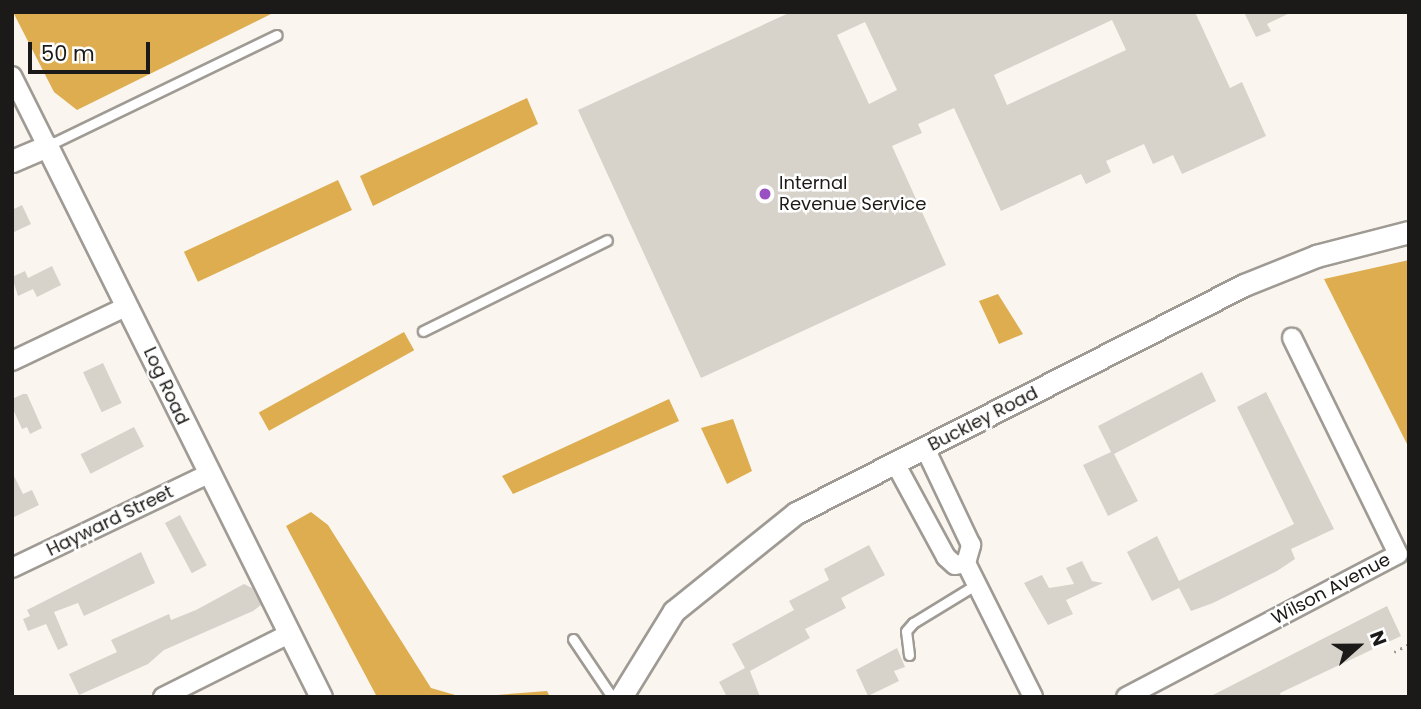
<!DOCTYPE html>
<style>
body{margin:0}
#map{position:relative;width:1421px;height:709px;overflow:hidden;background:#faf6ef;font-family:Poppins,sans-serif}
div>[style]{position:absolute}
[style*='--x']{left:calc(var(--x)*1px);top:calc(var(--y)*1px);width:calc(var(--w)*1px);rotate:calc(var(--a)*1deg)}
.forest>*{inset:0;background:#ddad50;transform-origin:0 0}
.building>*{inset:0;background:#d7d3cb;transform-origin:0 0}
.path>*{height:2.5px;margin-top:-1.25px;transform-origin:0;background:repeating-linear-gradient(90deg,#9e9b96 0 2px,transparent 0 7px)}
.roads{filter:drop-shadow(2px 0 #9f9b94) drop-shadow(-2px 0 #9f9b94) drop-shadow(0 2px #9f9b94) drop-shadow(0 -2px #9f9b94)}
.service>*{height:9px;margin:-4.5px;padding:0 4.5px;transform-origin:4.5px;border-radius:4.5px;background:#fff}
.minor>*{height:18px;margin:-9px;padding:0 9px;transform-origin:9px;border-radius:9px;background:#fff}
.tertiary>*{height:21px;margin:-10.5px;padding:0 10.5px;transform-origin:10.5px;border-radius:10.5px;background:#fff}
.dots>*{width:19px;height:19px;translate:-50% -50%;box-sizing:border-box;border:4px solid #fff;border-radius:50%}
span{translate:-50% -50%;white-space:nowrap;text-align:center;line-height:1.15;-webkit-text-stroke:5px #fff;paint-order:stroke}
.poi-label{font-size:18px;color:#1c1a18}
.left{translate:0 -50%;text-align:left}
.street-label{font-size:18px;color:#1c1a18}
.frame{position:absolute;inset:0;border:14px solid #1c1a18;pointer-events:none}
.north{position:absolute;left:1323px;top:611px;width:70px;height:70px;-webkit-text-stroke:5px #fff;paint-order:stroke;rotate:69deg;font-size:19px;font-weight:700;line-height:28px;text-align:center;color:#1c1a18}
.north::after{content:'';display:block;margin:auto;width:24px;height:32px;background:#1c1a18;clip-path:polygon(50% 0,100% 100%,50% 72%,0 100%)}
.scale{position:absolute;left:28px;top:42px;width:122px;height:32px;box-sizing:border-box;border:4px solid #1c1a18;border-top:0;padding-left:9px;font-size:21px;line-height:24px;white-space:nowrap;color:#1c1a18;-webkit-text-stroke:5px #fff;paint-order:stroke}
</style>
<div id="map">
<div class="forest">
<i style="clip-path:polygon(13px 12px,275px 12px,77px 110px,54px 92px)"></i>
<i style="clip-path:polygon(527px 98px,538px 124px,373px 206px,360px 176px)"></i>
<i style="left:338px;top:180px;width:33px;height:170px;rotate:65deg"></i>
<i style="clip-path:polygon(1409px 260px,1409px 448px,1324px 279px)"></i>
<i style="clip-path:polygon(998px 294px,1023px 334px,999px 344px,979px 301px)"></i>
<i style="left:404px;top:332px;width:21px;height:166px;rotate:61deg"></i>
<i style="clip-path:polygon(669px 399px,679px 421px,513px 494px,502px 476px)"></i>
<i style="clip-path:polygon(733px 419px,752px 471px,727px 484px,701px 428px)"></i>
<i style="clip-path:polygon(311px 512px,328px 525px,431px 688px,462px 697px,377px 697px,286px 526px)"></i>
<i style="clip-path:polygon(547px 691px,550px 697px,470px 697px)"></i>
</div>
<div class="building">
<i style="clip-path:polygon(evenodd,791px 12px,1195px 12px,1230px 88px,1242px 82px,1266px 136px,1182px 174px,1173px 155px,1153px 164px,1144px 144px,1106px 161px,1111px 172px,1086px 184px,1081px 174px,1001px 211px,954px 108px,918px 124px,922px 133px,892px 146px,946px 265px,701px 378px,578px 110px,791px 12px,1112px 20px,1126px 50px,1007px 105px,994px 75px,1112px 20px,791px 12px,865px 22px,897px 90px,869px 104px,837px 35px,865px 22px)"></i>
<i style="clip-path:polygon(1244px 12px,1292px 12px,1267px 24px,1271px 31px,1256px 37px)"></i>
<i style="clip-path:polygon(22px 205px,31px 224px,12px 233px,12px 210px)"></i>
<i style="clip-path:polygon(52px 266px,61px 285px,37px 297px,33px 289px,18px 296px,12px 277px,25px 271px,28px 278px)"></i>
<i style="left:103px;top:363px;width:44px;height:22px;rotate:65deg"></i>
<i style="clip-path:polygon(1202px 372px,1216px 401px,1114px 454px,1138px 501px,1108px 516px,1083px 465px,1111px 452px,1098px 426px)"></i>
<i style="clip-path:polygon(1266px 392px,1334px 529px,1291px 549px,1295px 559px,1277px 571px,1213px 603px,1191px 611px,1179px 588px,1152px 601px,1127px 552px,1157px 536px,1179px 581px,1294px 524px,1237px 407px)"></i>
<i style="clip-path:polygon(23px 394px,27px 394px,42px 428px,30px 434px,27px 427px,22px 429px,12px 407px,12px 399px)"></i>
<i style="left:134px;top:427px;width:22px;height:60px;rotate:63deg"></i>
<i style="clip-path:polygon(12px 472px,23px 494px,32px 490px,39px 505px,12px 518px)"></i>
<i style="left:180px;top:515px;width:57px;height:17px;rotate:62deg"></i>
<i style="clip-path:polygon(869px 545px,885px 575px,841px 598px,846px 608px,805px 629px,810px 638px,750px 671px,760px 697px,727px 697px,719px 682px,745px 668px,732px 644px,794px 610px,789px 601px,829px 580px,824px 569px)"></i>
<i style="clip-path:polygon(141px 552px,155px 583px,84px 616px,78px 603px,54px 612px,68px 645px,58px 650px,46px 624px,28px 631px,23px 619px,30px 616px,27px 610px)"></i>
<i style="clip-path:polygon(1082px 561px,1092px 581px,1103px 583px,1066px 600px,1073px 614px,1048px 625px,1024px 583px,1042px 575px,1049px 588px,1074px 584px,1066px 568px)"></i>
<i style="clip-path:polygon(244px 584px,252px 588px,261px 605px,253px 611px,164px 650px,148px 664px,79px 695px,69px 674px,117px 652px,111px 640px,169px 614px,171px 620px,196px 610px)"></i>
<i style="clip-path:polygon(1387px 606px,1401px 636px,1280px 693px,1281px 697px,1209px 697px)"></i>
<i style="clip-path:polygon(897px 648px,905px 667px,894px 671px,899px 681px,868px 696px,856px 670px)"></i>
</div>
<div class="path">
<i style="--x:1394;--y:652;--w:17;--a:-28"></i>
</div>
<div class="roads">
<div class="service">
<i style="--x:47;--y:146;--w:255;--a:-25.8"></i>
<i style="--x:423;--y:331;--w:205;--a:-26.3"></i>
<i style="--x:573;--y:639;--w:70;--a:56.1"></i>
<i style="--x:909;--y:655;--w:24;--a:-97"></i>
<i style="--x:906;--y:631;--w:11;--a:-49"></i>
<i style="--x:913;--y:623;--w:75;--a:-31.4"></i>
</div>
<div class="minor">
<i style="--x:12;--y:76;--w:78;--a:63.4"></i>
<i style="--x:12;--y:361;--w:128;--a:-25.4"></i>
<i style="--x:895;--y:463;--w:107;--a:61.5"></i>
<i style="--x:946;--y:557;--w:12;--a:42"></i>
<i style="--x:955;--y:565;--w:11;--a:-10"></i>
<i style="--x:966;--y:563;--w:19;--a:-74"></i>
<i style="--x:971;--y:545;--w:107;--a:-115.4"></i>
<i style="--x:966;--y:563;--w:150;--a:63.4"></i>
<i style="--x:12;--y:568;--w:217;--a:-25.6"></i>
<i style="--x:163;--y:697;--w:141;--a:-26.6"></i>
<i style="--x:1126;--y:697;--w:307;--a:-27.7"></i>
<i style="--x:1398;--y:554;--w:241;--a:-116.1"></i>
</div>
<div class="tertiary">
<i style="--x:12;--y:161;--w:38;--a:-23"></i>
<i style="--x:47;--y:146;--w:615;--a:63.56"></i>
<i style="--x:621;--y:697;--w:101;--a:-58.4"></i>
<i style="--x:674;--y:611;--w:156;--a:-38.8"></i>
<i style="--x:796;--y:513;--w:503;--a:-26.97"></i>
<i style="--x:1244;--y:285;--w:78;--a:-21.9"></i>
<i style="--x:1316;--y:256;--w:96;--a:-14.5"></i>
</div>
</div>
<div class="dots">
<i style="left:765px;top:194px;background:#9b50c2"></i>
</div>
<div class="poi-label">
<span class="left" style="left:779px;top:194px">Internal<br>Revenue Service</span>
</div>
<div class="street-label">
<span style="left:166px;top:386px;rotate:65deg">Log Road</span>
<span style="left:983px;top:419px;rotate:-27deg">Buckley Road</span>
<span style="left:110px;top:521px;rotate:-26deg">Hayward Street</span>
<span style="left:1331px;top:589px;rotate:-28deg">Wilson Avenue</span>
</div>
<div class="frame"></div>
<div class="north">N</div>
<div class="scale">50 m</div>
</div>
